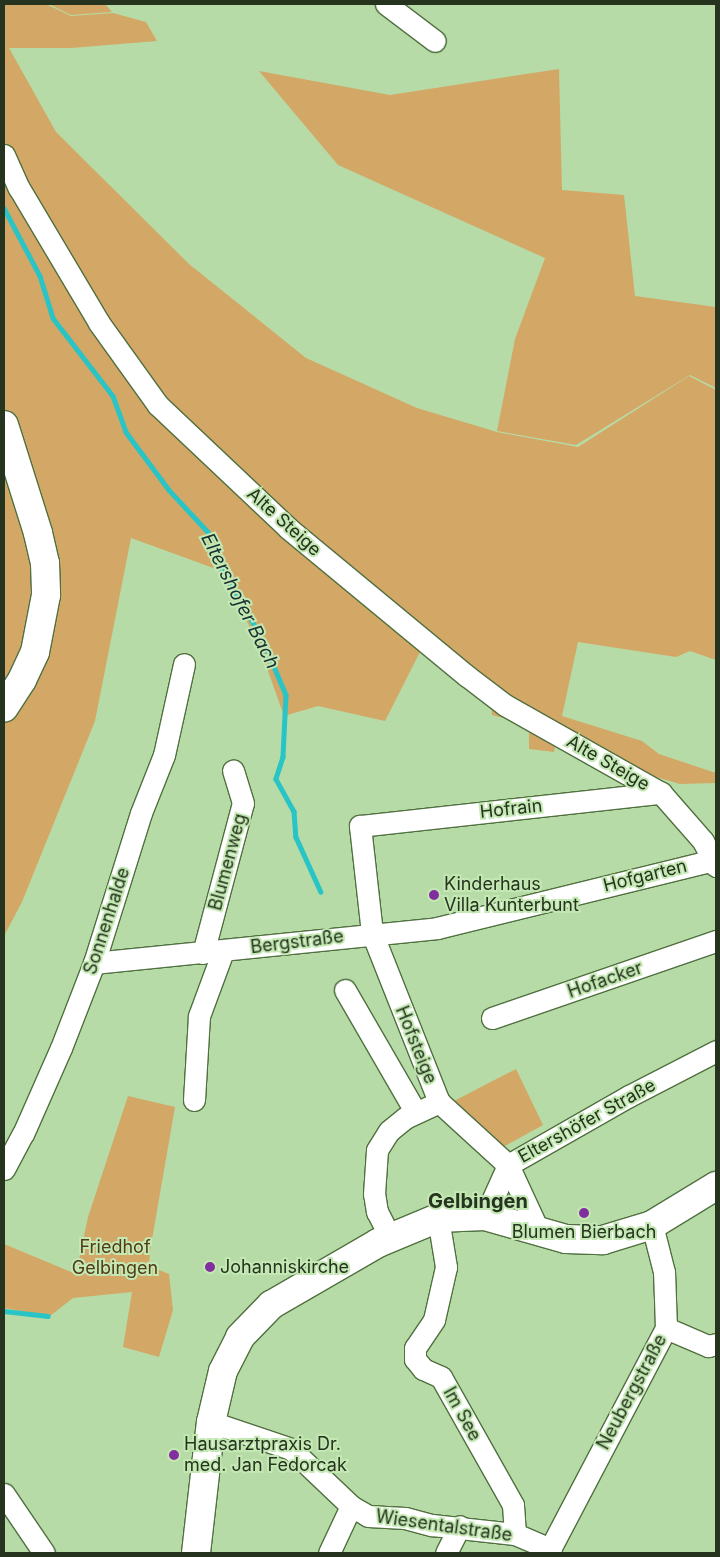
<!DOCTYPE html>
<meta charset="utf-8">
<style>
body{margin:0}
#map{position:relative;width:720px;height:1557px;overflow:hidden;background:#b7dba6;font-family:Inter,sans-serif}
div>[style]{position:absolute}
[style*='--x']{left:calc(var(--x)*1px);top:calc(var(--y)*1px);width:calc(var(--w)*1px);rotate:calc(var(--a)*1deg)}
.green>*{inset:0;background:#d3a766}
.stream>*{height:4.5px;margin:-2.25px;padding:0 2.25px;transform-origin:2.25px;border-radius:2.25px;background:#29c4c6}
.roads{filter:drop-shadow(1px 0 #507040) drop-shadow(-1px 0 #507040) drop-shadow(0 1px #507040) drop-shadow(0 -1px #507040)}
.minor>*{height:21px;margin:-10.5px;padding:0 10.5px;transform-origin:10.5px;border-radius:10.5px;background:#fff}
.major>*{height:28px;margin:-14px;padding:0 14px;transform-origin:14px;border-radius:14px;background:#fff}
.dots>*{width:14px;height:14px;translate:-50% -50%;box-sizing:border-box;border:2px solid #c4e8b3;border-radius:50%}
span{translate:-50% -50%;white-space:nowrap;text-align:center;line-height:1.15;-webkit-text-stroke:4px #c4e8b3;paint-order:stroke}
.street-label{font-size:18px;color:#25331f}
.poi-label{font-size:18px;color:#25331f}
.left{translate:0 -50%;text-align:left}
.park-label{font-size:18px;color:#523b17}
.water-label{font-size:19px;color:#193131;font-style:italic}
.quarter-label{font-size:20px;color:#25331f;font-weight:700}
.frame{position:absolute;inset:0;border:5px solid #25331f;pointer-events:none}
</style>
<div id="map">
<div class="green">
<i style="clip-path:polygon(4px 4px,46px 4px,71px 16px,113px 13px,146px 22px,157px 41px,71px 48px,9px 48px,56px 132px,189px 264px,306px 358px,417px 408px,497px 432px,578px 447px,689px 376px,716px 390px,716px 660px,690px 651px,676px 657px,578px 642px,562px 716px,642px 741px,659px 754px,716px 773px,716px 783px,680px 784px,656px 777px,559px 728px,554px 752px,529px 749px,529px 725px,492px 715px,491px 699px,421px 650px,385px 721px,318px 706px,284px 716px,257px 640px,219px 570px,131px 538px,95px 721px,22px 902px,4px 936px)"></i>
<i style="clip-path:polygon(49px 4px,105px 4px,112px 12px,71px 15px)"></i>
<i style="clip-path:polygon(559px 69px,562px 190px,624px 195px,635px 296px,716px 307px,716px 388px,690px 375px,576px 445px,497px 431px,515px 339px,545px 258px,338px 165px,259px 71px,390px 95px)"></i>
<i style="clip-path:polygon(516px 1069px,543px 1125px,503px 1147px,454px 1101px)"></i>
<i style="clip-path:polygon(128px 1096px,175px 1107px,150px 1251px,149px 1266px,169px 1274px,173px 1310px,159px 1357px,123px 1347px,132px 1292px,73px 1298px,50px 1316px,4px 1308px,4px 1244px,76px 1274px,88px 1217px)"></i>
</div>
<div class="stream">
<i style="--x:4;--y:208;--w:77;--a:62.1"></i>
<i style="--x:40;--y:276;--w:44;--a:72.8"></i>
<i style="--x:53;--y:318;--w:98;--a:52.4"></i>
<i style="--x:113;--y:396;--w:38;--a:70"></i>
<i style="--x:126;--y:432;--w:72;--a:53.4"></i>
<i style="--x:169;--y:490;--w:57;--a:47.1"></i>
<i style="--x:208;--y:532;--w:43;--a:69.4"></i>
<i style="--x:223;--y:572;--w:74;--a:59.3"></i>
<i style="--x:261;--y:636;--w:64;--a:67"></i>
<i style="--x:286;--y:695;--w:62;--a:92.8"></i>
<i style="--x:283;--y:757;--w:23;--a:108"></i>
<i style="--x:276;--y:779;--w:37;--a:61"></i>
<i style="--x:294;--y:811;--w:26;--a:86"></i>
<i style="--x:296;--y:837;--w:60;--a:65.6"></i>
<i style="--x:4;--y:1311;--w:44;--a:6.5"></i>
</div>
<div class="roads">
<div class="minor">
<i style="--x:386;--y:4;--w:61;--a:37.1"></i>
<i style="--x:4;--y:155;--w:36;--a:66"></i>
<i style="--x:19;--y:188;--w:157;--a:59.3"></i>
<i style="--x:99;--y:323;--w:101;--a:54.3"></i>
<i style="--x:158;--y:405;--w:179;--a:43.4"></i>
<i style="--x:288;--y:528;--w:232;--a:39.6"></i>
<i style="--x:467;--y:676;--w:48;--a:37.3"></i>
<i style="--x:505;--y:705;--w:179;--a:29.4"></i>
<i style="--x:661;--y:793;--w:64;--a:48.8"></i>
<i style="--x:703;--y:841;--w:28;--a:63"></i>
<i style="--x:203;--y:953;--w:155;--a:-75.1"></i>
<i style="--x:243;--y:803;--w:34;--a:-107"></i>
<i style="--x:94;--y:963;--w:345;--a:-5.8"></i>
<i style="--x:437;--y:928;--w:284;--a:-13.8"></i>
<i style="--x:345;--y:990;--w:140;--a:60"></i>
<i style="--x:492;--y:1018;--w:237;--a:-19"></i>
<i style="--x:194;--y:1100;--w:84;--a:-86.6"></i>
<i style="--x:199;--y:1016;--w:69;--a:-69.7"></i>
<i style="--x:4;--y:1169;--w:40;--a:-62"></i>
<i style="--x:23;--y:1134;--w:94;--a:-66.2"></i>
<i style="--x:61;--y:1048;--w:91;--a:-68.8"></i>
<i style="--x:94;--y:963;--w:157;--a:-72.6"></i>
<i style="--x:141;--y:813;--w:62;--a:-68.4"></i>
<i style="--x:164;--y:755;--w:93;--a:-77.6"></i>
<i style="--x:485;--y:1216;--w:56;--a:-65.7"></i>
<i style="--x:508;--y:1165;--w:139;--a:-29.7"></i>
<i style="--x:629;--y:1096;--w:98;--a:-27.3"></i>
<i style="--x:438;--y:1218;--w:50;--a:80.7"></i>
<i style="--x:446;--y:1267;--w:54;--a:102.8"></i>
<i style="--x:434;--y:1320;--w:34;--a:124"></i>
<i style="--x:415;--y:1348;--w:11;--a:90"></i>
<i style="--x:415;--y:1359;--w:13;--a:51"></i>
<i style="--x:423;--y:1369;--w:20;--a:24"></i>
<i style="--x:441;--y:1377;--w:147;--a:60.6"></i>
<i style="--x:513;--y:1505;--w:29;--a:86"></i>
<i style="--x:539;--y:1232;--w:74;--a:-114.8"></i>
<i style="--x:508;--y:1165;--w:93;--a:-137.6"></i>
<i style="--x:439;--y:1102;--w:182;--a:-111.6"></i>
<i style="--x:372;--y:933;--w:108;--a:-96.4"></i>
<i style="--x:360;--y:826;--w:303;--a:-6.3"></i>
<i style="--x:390;--y:1237;--w:28;--a:-117"></i>
<i style="--x:377;--y:1212;--w:18;--a:-99"></i>
<i style="--x:374;--y:1194;--w:44;--a:-86.1"></i>
<i style="--x:377;--y:1150;--w:22;--a:-58"></i>
<i style="--x:389;--y:1131;--w:21;--a:-39"></i>
<i style="--x:405;--y:1118;--w:38;--a:-25"></i>
<i style="--x:666;--y:1328;--w:46;--a:23.2"></i>
<i style="--x:708;--y:1346;--w:8;--a:-14"></i>
<i style="--x:211;--y:1422;--w:84;--a:18.6"></i>
<i style="--x:291;--y:1449;--w:83;--a:43.5"></i>
<i style="--x:351;--y:1506;--w:20;--a:30"></i>
<i style="--x:368;--y:1516;--w:37;--a:3"></i>
<i style="--x:405;--y:1518;--w:28;--a:15"></i>
<i style="--x:432;--y:1525;--w:83;--a:6.2"></i>
<i style="--x:515;--y:1534;--w:38;--a:23"></i>
<i style="--x:550;--y:1549;--w:4;--a:76"></i>
<i style="--x:4;--y:1494;--w:71;--a:55.9"></i>
<i style="--x:550;--y:1549;--w:250;--a:-62.3"></i>
<i style="--x:666;--y:1328;--w:56;--a:-92"></i>
<i style="--x:664;--y:1272;--w:49;--a:-104.3"></i>
<i style="--x:329;--y:1553;--w:52;--a:-64.9"></i>
<i style="--x:446;--y:1553;--w:30;--a:-63"></i>
</div>
<div class="major">
<i style="--x:4;--y:425;--w:113;--a:72.5"></i>
<i style="--x:38;--y:533;--w:31;--a:77"></i>
<i style="--x:45;--y:563;--w:32;--a:88"></i>
<i style="--x:46;--y:595;--w:58;--a:100.9"></i>
<i style="--x:35;--y:652;--w:31;--a:115"></i>
<i style="--x:22;--y:680;--w:33;--a:123"></i>
<i style="--x:196;--y:1553;--w:132;--a:-83.5"></i>
<i style="--x:211;--y:1422;--w:52;--a:-76.8"></i>
<i style="--x:223;--y:1371;--w:38;--a:-63"></i>
<i style="--x:240;--y:1337;--w:45;--a:-45.9"></i>
<i style="--x:271;--y:1305;--w:124;--a:-30.1"></i>
<i style="--x:378;--y:1243;--w:65;--a:-22.6"></i>
<i style="--x:438;--y:1218;--w:47;--a:-2.4"></i>
<i style="--x:485;--y:1216;--w:84;--a:15.9"></i>
<i style="--x:566;--y:1239;--w:37;--a:2"></i>
<i style="--x:603;--y:1240;--w:51;--a:-17"></i>
<i style="--x:652;--y:1225;--w:75;--a:-31.4"></i>
</div>
</div>
<div class="dots">
<i style="left:434px;top:895px;background:#812f9e"></i>
<i style="left:584px;top:1213px;background:#812f9e"></i>
<i style="left:210px;top:1267px;background:#812f9e"></i>
<i style="left:174px;top:1455px;background:#812f9e"></i>
</div>
<div class="street-label">
<span style="left:284px;top:522px;rotate:42deg">Alte Steige</span>
<span style="left:608px;top:763px;rotate:30deg">Alte Steige</span>
<span style="left:511px;top:809px;rotate:-6deg">Hofrain</span>
<span style="left:228px;top:862px;rotate:-75deg">Blumenweg</span>
<span style="left:645px;top:876px;rotate:-14deg">Hofgarten</span>
<span style="left:107px;top:921px;rotate:-72deg">Sonnenhalde</span>
<span style="left:297px;top:942px;rotate:-7deg">Bergstraße</span>
<span style="left:605px;top:980px;rotate:-19deg">Hofacker</span>
<span style="left:416px;top:1045px;rotate:68deg">Hofsteige</span>
<span style="left:587px;top:1121px;rotate:-29deg">Eltershöfer Straße</span>
<span style="left:632px;top:1392px;rotate:-62deg">Neubergstraße</span>
<span style="left:462px;top:1414px;rotate:61deg">Im See</span>
<span style="left:444px;top:1526px;rotate:8deg">Wiesentalstraße</span>
</div>
<div class="poi-label">
<span class="left" style="left:444px;top:895px">Kinderhaus<br>Villa Kunterbunt</span>
<span style="left:584px;top:1232px">Blumen Bierbach</span>
<span class="left" style="left:220px;top:1267px">Johanniskirche</span>
<span class="left" style="left:184px;top:1455px">Hausarztpraxis Dr.<br>med. Jan Fedorcak</span>
</div>
<div class="park-label">
<span style="left:115px;top:1258px">Friedhof<br>Gelbingen</span>
</div>
<div class="water-label">
<span style="left:240px;top:601px;rotate:63deg">Eltershofer Bach</span>
</div>
<div class="quarter-label">
<span style="left:478px;top:1201px">Gelbingen</span>
</div>
<div class="frame"></div>
</div>
